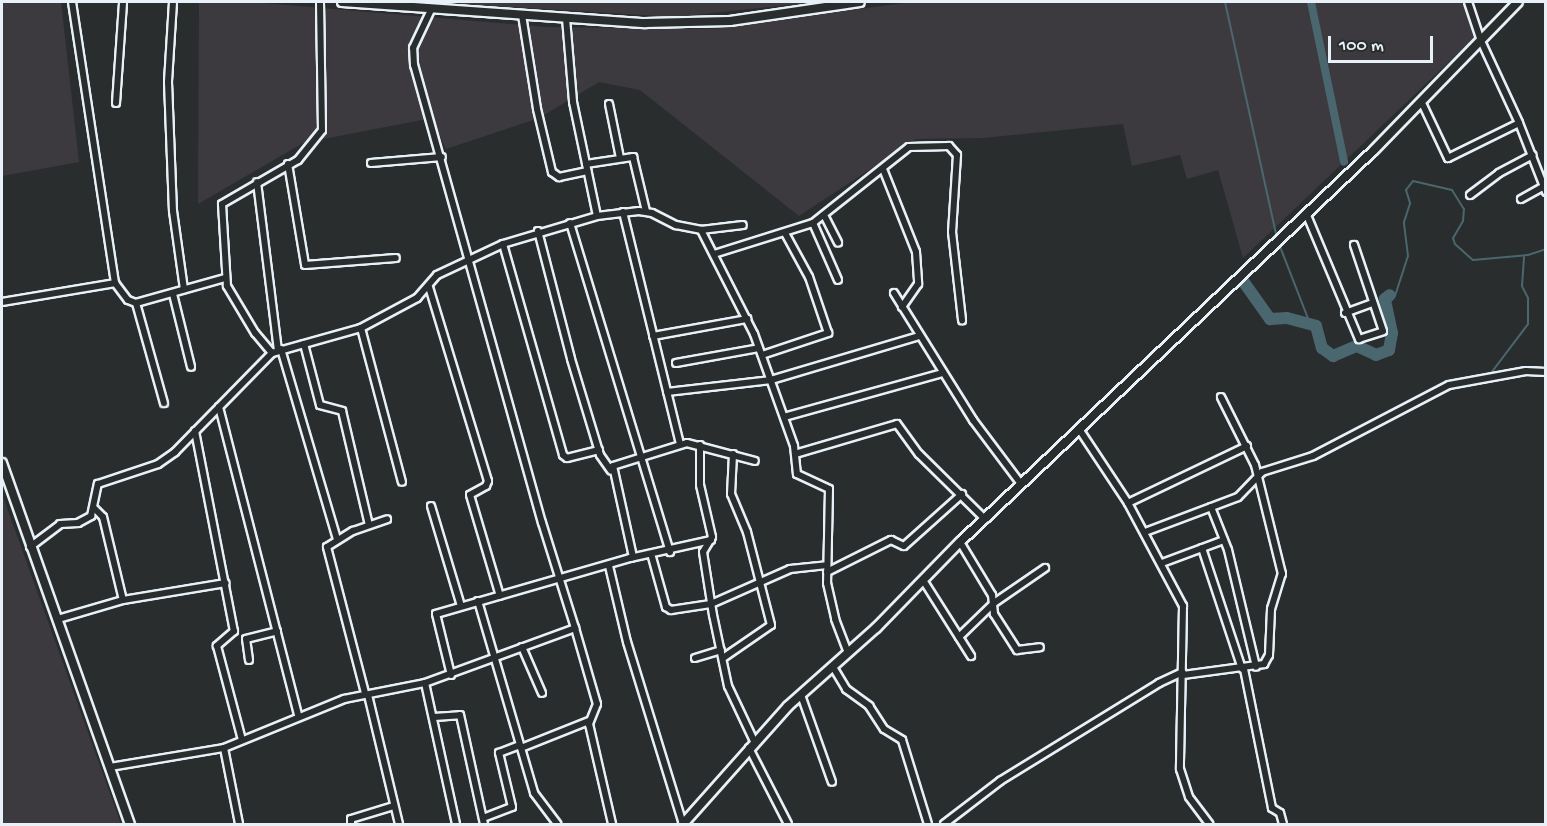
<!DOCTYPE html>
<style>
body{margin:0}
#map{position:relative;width:1547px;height:826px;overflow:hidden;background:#2a2d2e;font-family:"Gochi Hand",sans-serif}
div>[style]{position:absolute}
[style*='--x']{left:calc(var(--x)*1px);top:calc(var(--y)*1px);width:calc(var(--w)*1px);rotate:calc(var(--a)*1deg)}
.built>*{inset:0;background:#3c3a3f}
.stream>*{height:2px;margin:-1px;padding:0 1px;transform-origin:1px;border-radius:1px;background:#4a666e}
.canal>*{height:8px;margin:-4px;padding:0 4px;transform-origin:4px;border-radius:4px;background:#4a666e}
.river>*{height:12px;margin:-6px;padding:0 6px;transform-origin:6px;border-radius:6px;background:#4a666e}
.roads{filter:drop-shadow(2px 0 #e8f1f8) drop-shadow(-2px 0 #e8f1f8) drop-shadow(0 2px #e8f1f8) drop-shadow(0 -2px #e8f1f8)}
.minor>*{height:6px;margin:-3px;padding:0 3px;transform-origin:3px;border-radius:3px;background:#2a2d2e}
.tertiary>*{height:8px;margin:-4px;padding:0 4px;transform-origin:4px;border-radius:4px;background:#2a2d2e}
.secondary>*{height:8px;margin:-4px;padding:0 4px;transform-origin:4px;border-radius:4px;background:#2a2d2e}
span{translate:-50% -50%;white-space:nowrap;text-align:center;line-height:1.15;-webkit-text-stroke:4.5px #2a2d2e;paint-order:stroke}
.frame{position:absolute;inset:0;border:3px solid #e8f1f8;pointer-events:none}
.scale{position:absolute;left:1328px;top:36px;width:105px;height:27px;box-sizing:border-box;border:3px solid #e8f1f8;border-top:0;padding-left:8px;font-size:18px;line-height:21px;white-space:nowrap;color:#e8f1f8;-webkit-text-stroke:4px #2a2d2e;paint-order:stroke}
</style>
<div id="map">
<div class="built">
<i style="clip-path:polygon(2px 2px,61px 2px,79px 162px,2px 176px)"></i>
<i style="clip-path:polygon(199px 2px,250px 2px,546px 27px,714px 29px,911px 2px,1463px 2px,1474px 38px,1243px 258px,1218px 170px,1187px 179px,1180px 155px,1132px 166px,1123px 124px,983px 138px,916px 139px,799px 216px,640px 90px,599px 82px,539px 118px,446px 149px,432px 118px,303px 143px,198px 204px)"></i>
<i style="clip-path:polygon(430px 2px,816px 2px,675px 17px)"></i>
<i style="clip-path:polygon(2px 494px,121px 824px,2px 824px)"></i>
</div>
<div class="stream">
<i style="--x:1225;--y:2;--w:243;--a:77.6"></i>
<i style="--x:1279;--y:244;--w:88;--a:68.7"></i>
<i style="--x:1390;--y:295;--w:5;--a:11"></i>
<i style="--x:1395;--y:296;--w:42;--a:-72"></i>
<i style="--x:1408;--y:256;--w:34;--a:-97"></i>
<i style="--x:1404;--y:222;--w:20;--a:-72"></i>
<i style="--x:1410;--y:203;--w:14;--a:-107"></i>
<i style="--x:1406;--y:190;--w:11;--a:-52"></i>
<i style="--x:1413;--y:181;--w:40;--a:13"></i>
<i style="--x:1452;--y:190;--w:22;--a:58"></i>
<i style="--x:1464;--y:209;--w:12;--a:95"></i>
<i style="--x:1463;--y:221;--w:20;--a:120"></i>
<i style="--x:1453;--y:238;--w:6;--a:72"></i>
<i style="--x:1455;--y:244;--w:24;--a:42"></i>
<i style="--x:1473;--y:260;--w:55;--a:-5.2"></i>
<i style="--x:1528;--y:255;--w:19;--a:-18"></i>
<i style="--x:1491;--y:373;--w:61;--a:-52.9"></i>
<i style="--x:1528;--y:324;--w:26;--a:-90"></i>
<i style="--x:1528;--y:298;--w:13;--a:-117"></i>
<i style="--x:1522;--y:286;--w:29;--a:-86"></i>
</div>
<div class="canal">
<i style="--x:1311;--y:2;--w:163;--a:78.3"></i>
</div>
<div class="river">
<i style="--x:1243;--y:281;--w:47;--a:54.6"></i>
<i style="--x:1270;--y:319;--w:17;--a:-3"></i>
<i style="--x:1287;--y:318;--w:30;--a:15"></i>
<i style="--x:1316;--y:326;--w:23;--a:75"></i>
<i style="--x:1322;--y:348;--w:14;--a:36"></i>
<i style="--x:1333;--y:356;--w:26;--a:-23"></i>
<i style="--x:1357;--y:346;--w:21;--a:25"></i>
<i style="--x:1376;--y:355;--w:14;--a:-21"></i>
<i style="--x:1389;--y:350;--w:17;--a:-80"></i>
<i style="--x:1392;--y:333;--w:35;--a:-102"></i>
<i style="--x:1385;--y:299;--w:6;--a:-39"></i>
</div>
<div class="roads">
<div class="minor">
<i style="--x:72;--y:2;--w:284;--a:81.3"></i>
<i style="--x:115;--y:283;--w:21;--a:53"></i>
<i style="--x:128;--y:300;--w:9;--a:21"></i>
<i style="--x:136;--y:303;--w:92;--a:-15.7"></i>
<i style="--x:173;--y:2;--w:80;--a:93.6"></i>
<i style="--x:168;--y:82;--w:129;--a:87.8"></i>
<i style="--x:173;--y:211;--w:79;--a:82"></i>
<i style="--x:1468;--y:2;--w:41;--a:71.6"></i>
<i style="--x:1481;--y:41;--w:90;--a:65.1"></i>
<i style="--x:1519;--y:123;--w:74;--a:68.6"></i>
<i style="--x:522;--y:15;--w:95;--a:80.9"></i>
<i style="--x:537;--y:109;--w:65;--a:76.6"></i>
<i style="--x:552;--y:172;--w:9;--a:36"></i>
<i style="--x:559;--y:177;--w:29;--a:-12"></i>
<i style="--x:566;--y:18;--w:84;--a:85.2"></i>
<i style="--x:573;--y:102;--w:116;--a:78.1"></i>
<i style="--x:116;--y:103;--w:101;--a:-86"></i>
<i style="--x:1422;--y:103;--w:61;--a:64.7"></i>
<i style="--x:1448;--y:158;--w:79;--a:-26.2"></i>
<i style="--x:609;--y:104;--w:55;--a:78.5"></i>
<i style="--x:371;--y:163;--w:71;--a:-4.8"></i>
<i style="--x:288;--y:164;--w:102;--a:80.4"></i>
<i style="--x:305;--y:265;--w:91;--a:-4.4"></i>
<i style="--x:586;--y:164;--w:48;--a:-8.5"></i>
<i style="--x:633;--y:157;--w:56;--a:76.5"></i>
<i style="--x:883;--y:169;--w:89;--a:68.3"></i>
<i style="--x:916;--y:252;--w:32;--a:86"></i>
<i style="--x:918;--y:284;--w:28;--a:125"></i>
<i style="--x:257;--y:182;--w:169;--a:82.9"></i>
<i style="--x:1470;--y:195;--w:36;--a:-37"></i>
<i style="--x:1499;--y:173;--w:38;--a:-28"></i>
<i style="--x:1521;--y:199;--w:26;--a:-29"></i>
<i style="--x:623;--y:212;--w:239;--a:76.2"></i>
<i style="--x:1306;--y:213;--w:137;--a:67.2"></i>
<i style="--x:1359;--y:339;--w:25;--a:-18"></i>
<i style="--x:1383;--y:331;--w:91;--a:-108.6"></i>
<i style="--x:824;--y:215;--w:31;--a:63"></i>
<i style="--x:570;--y:223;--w:344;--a:73.1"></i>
<i style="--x:813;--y:223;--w:62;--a:66.3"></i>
<i style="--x:701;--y:230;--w:117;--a:63"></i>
<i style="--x:754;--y:334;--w:119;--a:70.3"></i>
<i style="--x:794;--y:446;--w:28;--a:84"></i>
<i style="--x:797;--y:474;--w:35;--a:25"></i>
<i style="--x:829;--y:489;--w:94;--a:91.2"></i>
<i style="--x:827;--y:583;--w:37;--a:77"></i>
<i style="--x:835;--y:619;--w:36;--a:69"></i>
<i style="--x:538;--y:231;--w:132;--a:75.5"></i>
<i style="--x:571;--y:359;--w:100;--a:73.2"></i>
<i style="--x:600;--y:455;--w:19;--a:55"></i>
<i style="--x:503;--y:244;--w:219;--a:74.1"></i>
<i style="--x:563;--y:455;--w:5;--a:37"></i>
<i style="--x:567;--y:458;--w:33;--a:-14"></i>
<i style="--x:714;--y:254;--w:104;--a:-17.4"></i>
<i style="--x:813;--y:223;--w:122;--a:-38.4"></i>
<i style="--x:909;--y:147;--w:40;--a:-1.4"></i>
<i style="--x:949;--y:146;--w:12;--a:48"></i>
<i style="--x:957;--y:155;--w:77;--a:93.7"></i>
<i style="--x:952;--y:232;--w:89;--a:83.5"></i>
<i style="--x:429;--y:287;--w:203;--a:73.1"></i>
<i style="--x:488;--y:481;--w:5;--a:112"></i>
<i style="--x:486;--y:486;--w:18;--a:151"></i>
<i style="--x:470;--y:495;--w:105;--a:73.5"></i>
<i style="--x:894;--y:293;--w:150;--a:58.1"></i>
<i style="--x:973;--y:420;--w:80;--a:53.1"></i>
<i style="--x:173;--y:294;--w:75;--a:76.1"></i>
<i style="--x:2;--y:302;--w:115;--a:-9.5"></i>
<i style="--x:136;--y:303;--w:104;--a:74.4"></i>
<i style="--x:1345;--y:313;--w:30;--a:-20"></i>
<i style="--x:361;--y:328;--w:159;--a:75.1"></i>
<i style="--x:653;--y:336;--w:96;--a:-10.3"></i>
<i style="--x:304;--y:344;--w:63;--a:75.3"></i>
<i style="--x:320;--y:405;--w:23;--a:15"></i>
<i style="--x:342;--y:411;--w:117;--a:76.7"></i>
<i style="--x:281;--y:349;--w:198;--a:73.6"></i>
<i style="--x:272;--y:353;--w:26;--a:-130"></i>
<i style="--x:255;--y:333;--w:55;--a:-120.8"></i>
<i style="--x:227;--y:286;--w:82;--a:-93.5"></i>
<i style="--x:222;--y:204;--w:88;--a:-30.1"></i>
<i style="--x:298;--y:160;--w:38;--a:-51"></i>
<i style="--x:322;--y:130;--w:128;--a:-90.9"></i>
<i style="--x:762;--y:355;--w:70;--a:-18.4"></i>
<i style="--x:828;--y:333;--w:59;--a:-108.7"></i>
<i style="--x:809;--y:277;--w:50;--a:-118.6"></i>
<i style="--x:676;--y:363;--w:84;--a:-10.2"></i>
<i style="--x:667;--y:392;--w:105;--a:-6.6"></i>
<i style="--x:771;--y:380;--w:155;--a:-16.5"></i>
<i style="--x:219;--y:407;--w:318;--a:75.6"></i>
<i style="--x:784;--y:417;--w:165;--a:-15.5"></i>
<i style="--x:1079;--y:429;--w:89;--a:56.5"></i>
<i style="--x:1128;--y:503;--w:117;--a:61.9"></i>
<i style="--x:1183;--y:606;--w:163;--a:91.1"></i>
<i style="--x:1180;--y:769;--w:29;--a:72"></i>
<i style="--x:1189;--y:797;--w:34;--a:53"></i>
<i style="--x:195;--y:431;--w:204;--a:79"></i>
<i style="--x:234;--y:631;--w:23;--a:139"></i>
<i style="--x:217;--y:646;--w:97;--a:75.1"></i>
<i style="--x:700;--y:445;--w:40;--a:90"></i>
<i style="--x:700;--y:485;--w:53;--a:77"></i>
<i style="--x:712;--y:537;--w:17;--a:121"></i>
<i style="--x:703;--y:552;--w:64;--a:81"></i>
<i style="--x:713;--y:615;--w:73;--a:78.1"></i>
<i style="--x:728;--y:686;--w:61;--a:64.7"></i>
<i style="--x:795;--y:454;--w:106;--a:-16.4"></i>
<i style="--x:897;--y:424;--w:37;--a:54"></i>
<i style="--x:919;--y:454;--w:93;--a:44.6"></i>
<i style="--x:1128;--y:503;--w:132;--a:-25.6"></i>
<i style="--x:431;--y:506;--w:104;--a:73.3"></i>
<i style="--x:1211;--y:507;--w:46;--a:68.4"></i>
<i style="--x:1228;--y:550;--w:120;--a:76.5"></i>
<i style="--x:95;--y:509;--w:11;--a:45"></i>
<i style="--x:103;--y:517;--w:85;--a:76.5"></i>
<i style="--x:1145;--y:532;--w:99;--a:-20.6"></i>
<i style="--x:1238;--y:497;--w:35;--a:-46"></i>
<i style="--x:1262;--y:472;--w:53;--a:-17.4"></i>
<i style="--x:1313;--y:456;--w:153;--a:-27.6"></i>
<i style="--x:1449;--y:385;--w:78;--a:-10.3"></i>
<i style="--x:1526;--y:371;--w:20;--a:3"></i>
<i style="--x:960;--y:542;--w:62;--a:58.9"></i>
<i style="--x:992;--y:595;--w:19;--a:84"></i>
<i style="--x:994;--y:614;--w:43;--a:57.4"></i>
<i style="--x:1017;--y:650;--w:23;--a:-7"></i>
<i style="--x:30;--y:547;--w:38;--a:-37"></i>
<i style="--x:60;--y:524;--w:18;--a:-3"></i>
<i style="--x:78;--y:523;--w:15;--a:-28"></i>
<i style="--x:91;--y:516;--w:33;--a:-78"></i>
<i style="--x:98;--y:484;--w:63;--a:-18.4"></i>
<i style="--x:158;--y:464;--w:21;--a:-35"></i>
<i style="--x:175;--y:452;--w:139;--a:-45.6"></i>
<i style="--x:272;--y:353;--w:92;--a:-15.7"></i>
<i style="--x:361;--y:328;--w:64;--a:-28.2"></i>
<i style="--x:417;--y:298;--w:30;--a:-49"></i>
<i style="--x:437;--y:275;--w:73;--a:-25.2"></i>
<i style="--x:503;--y:244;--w:98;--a:-16.6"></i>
<i style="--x:597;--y:216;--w:42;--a:-6.8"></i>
<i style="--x:639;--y:211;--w:13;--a:9"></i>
<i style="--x:652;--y:213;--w:27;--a:27"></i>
<i style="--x:676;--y:225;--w:25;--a:11"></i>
<i style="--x:701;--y:230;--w:42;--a:-6.8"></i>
<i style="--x:1202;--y:548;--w:127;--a:71.7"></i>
<i style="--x:652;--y:557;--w:52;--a:74.4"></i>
<i style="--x:666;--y:607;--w:6;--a:31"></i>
<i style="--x:671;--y:610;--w:40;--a:-8.5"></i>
<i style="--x:711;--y:604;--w:86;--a:-23.9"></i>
<i style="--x:790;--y:569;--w:37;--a:-6"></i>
<i style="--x:630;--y:558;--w:83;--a:-12.5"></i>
<i style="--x:1162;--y:563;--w:66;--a:-20.4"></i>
<i style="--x:609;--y:566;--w:78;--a:76.7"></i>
<i style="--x:627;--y:642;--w:190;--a:72.9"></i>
<i style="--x:827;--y:572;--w:72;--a:-26.6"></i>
<i style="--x:891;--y:540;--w:14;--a:25"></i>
<i style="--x:904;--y:546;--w:78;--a:-41.9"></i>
<i style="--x:923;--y:580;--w:90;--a:57.7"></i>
<i style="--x:478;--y:601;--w:200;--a:73.7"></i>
<i style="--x:534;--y:793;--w:39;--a:53"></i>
<i style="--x:58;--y:619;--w:68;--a:-16.3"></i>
<i style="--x:123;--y:600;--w:104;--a:-9.4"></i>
<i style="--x:575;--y:628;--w:79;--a:73.9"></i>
<i style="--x:597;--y:704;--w:22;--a:112"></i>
<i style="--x:589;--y:724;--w:103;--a:77"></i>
<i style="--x:959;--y:637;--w:49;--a:-44.2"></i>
<i style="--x:994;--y:603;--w:62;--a:-34.5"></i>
<i style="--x:522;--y:647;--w:50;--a:66.5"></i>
<i style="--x:695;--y:658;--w:27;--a:-17"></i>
<i style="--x:723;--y:658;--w:58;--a:-34.5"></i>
<i style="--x:771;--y:625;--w:96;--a:-104.5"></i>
<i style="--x:747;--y:532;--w:41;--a:-112.8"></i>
<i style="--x:731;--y:494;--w:40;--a:-87.1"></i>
<i style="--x:249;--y:660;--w:21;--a:-98"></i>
<i style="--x:246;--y:639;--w:32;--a:-14"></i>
<i style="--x:833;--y:667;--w:26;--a:59"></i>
<i style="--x:846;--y:689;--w:29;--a:36"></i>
<i style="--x:869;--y:706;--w:27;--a:57"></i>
<i style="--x:884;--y:729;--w:21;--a:31"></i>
<i style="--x:902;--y:740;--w:88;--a:72.8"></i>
<i style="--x:1244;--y:669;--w:142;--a:78.6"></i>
<i style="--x:1272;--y:808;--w:9;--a:32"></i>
<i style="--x:1280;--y:813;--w:11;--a:75"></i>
<i style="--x:451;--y:675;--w:63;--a:-103.8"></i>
<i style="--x:436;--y:614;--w:205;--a:-16.1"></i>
<i style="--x:633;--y:557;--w:93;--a:-102.4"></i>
<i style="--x:613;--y:466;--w:77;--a:-17.3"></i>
<i style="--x:687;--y:443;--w:70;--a:14.8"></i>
<i style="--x:1183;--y:675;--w:82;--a:-7.7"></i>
<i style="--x:1264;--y:664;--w:10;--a:-61"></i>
<i style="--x:1269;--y:655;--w:46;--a:-87.5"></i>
<i style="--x:1271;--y:609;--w:37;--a:-73"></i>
<i style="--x:1282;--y:574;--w:112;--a:-103.9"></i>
<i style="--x:1255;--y:465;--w:76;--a:-116.6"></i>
<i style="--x:425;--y:683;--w:144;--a:77.6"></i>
<i style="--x:365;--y:693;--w:151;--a:-104.6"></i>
<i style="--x:327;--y:547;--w:31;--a:-32"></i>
<i style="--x:353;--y:531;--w:36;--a:-19"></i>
<i style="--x:368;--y:695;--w:133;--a:76.5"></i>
<i style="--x:801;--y:695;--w:92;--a:70.4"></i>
<i style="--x:434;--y:717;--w:26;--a:-4"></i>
<i style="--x:460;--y:715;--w:112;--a:77.6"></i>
<i style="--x:224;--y:748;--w:77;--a:78.8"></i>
<i style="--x:521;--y:748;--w:73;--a:-21.7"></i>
<i style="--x:749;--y:748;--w:85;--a:62.8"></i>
<i style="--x:110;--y:767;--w:116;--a:-9.5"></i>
<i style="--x:224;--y:748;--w:130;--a:-22.2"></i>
<i style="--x:344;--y:699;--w:83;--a:-11.2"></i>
<i style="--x:425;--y:683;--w:160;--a:-20.1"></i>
<i style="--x:575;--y:628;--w:110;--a:-107.4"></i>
<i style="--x:542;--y:523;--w:476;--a:-105.6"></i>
<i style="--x:414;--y:65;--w:17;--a:-93"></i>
<i style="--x:413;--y:48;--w:42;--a:-64.7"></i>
<i style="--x:483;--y:818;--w:31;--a:-21"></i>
<i style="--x:512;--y:807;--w:56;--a:-103.5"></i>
<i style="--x:499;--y:753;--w:22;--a:-21"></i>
<i style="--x:351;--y:824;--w:5;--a:-90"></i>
<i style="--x:351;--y:819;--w:45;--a:-16.8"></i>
<i style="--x:944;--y:824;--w:71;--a:-37.5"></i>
<i style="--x:1000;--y:781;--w:187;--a:-31.6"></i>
<i style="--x:1159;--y:683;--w:26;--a:-25"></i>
</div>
<div class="tertiary">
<i style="--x:342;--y:2;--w:304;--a:4"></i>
<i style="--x:645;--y:23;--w:85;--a:-1.3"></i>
<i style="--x:730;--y:21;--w:131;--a:-8.3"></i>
<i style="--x:683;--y:824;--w:158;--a:-48.3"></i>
<i style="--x:788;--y:706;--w:118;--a:-41.6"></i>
<i style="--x:876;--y:628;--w:120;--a:-45.7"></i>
<i style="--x:960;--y:542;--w:570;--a:-43.44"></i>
<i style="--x:1374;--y:150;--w:206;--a:-45.8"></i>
</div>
<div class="secondary">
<i style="--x:2;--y:463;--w:383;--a:70.5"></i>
</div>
</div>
<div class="frame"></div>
<div class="scale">100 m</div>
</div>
